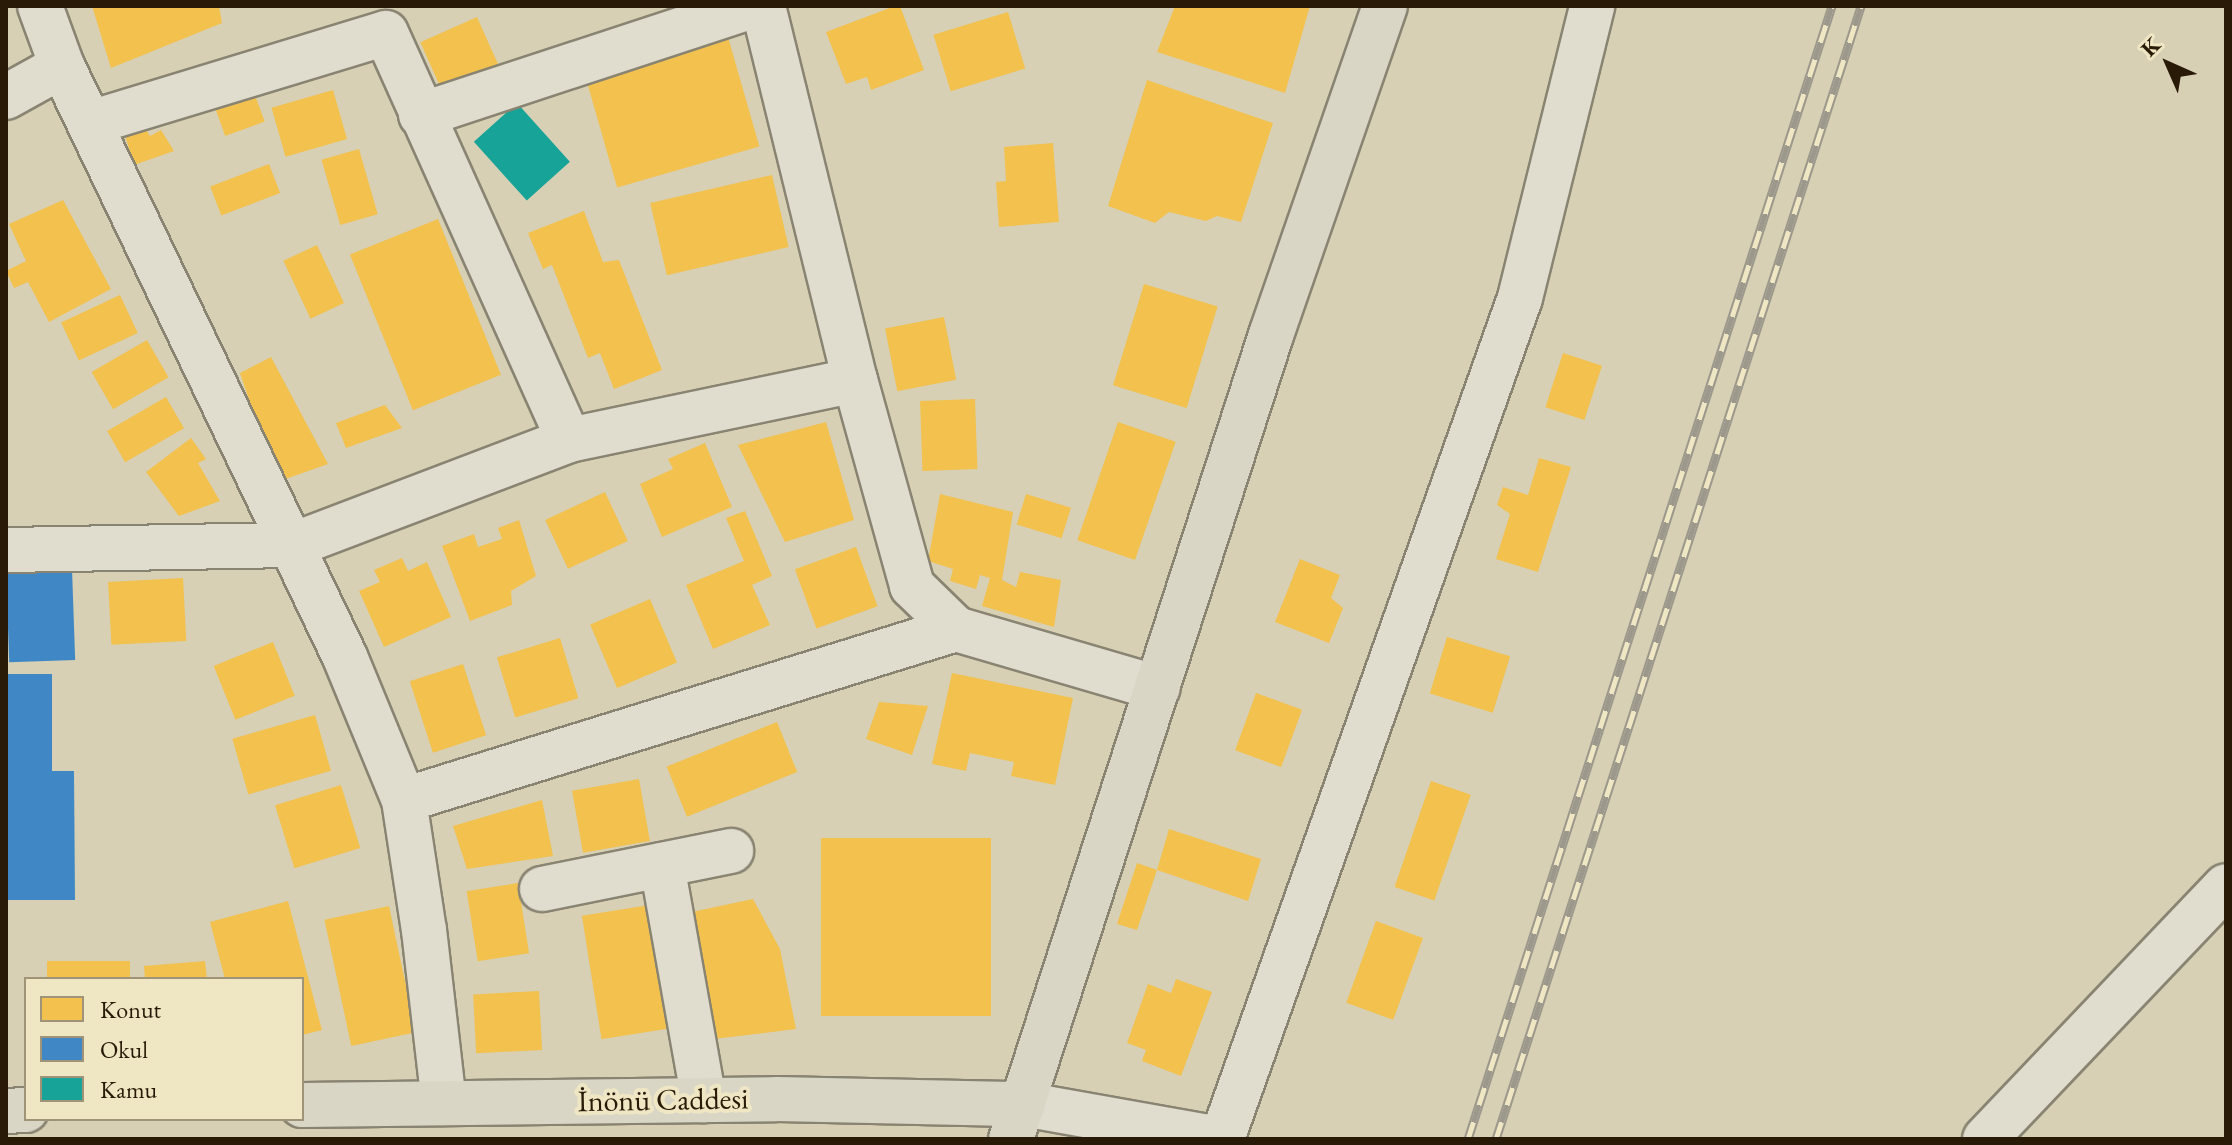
<!DOCTYPE html>
<meta charset="utf-8">
<style>
body{margin:0}
#map{position:relative;width:2232px;height:1145px;overflow:hidden;background:#d7d0b4;font-family:"EB Garamond",serif}
div>[style]{position:absolute}
[style*='--x']{left:calc(var(--x)*1px);top:calc(var(--y)*1px);width:calc(var(--w)*1px);rotate:calc(var(--a)*1deg)}
.homes>*{inset:0;background:#f2c14e;transform-origin:0 0}
.schools>*{inset:0;background:#3f88c5;transform-origin:0 0}
.public>*{inset:0;background:#17a398;transform-origin:0 0}
.roads{filter:drop-shadow(2px 0 #898472) drop-shadow(-2px 0 #898472) drop-shadow(0 2px #898472) drop-shadow(0 -2px #898472)}
.minor>*{height:44px;margin:-22px;padding:0 22px;transform-origin:22px;border-radius:22px;background:#e0dcce}
.major>*{height:44px;margin:-22px;padding:0 22px;transform-origin:22px;border-radius:22px;background:#dad6c6}
.rail>*{height:9px;margin-top:-4.5px;transform-origin:0;background:repeating-linear-gradient(90deg,#efe6c4 0 18px,#9c988c 0 36px);box-sizing:border-box;border-block:2px solid #9c988c}
span{translate:-50% -50%;white-space:nowrap;text-align:center;line-height:1.15;-webkit-text-stroke:8px #efe6c4;paint-order:stroke}
.street-label{font-size:30px;color:#281a06}
.frame{position:absolute;inset:0;border:8px solid #281a06;pointer-events:none}
.legend{position:absolute;left:24px;top:977px;width:280px;height:144px;box-sizing:border-box;background:#efe6c4;border:2px solid #9f9478;margin:0;padding:10px 14px;list-style:none;font-size:24px;color:#281a06}
.legend li{display:flex;align-items:center;gap:16px;height:40px}
.legend b{width:40px;border:2px solid #9f9478}
.north{position:absolute;left:2128px;top:24px;width:80px;height:80px;-webkit-text-stroke:6px #efe6c4;paint-order:stroke;rotate:315deg;font-size:22px;font-weight:700;line-height:32px;text-align:center;color:#281a06}
.north::after{content:'';display:block;margin:auto;width:28px;height:36px;background:#281a06;clip-path:polygon(50% 0,100% 100%,50% 72%,0 100%)}
</style>
<div id="map">
<div class="homes">
<i style="clip-path:polygon(92px 6px,219px 6px,222px 23px,111px 68px)"></i>
<i style="clip-path:polygon(895px 6px,900px 6px,924px 70px,871px 90px,867px 77px,846px 84px,826px 32px)"></i>
<i style="clip-path:polygon(1175px 6px,1310px 6px,1285px 93px,1157px 52px)"></i>
<i style="left:1008px;top:12px;width:59px;height:78px;rotate:73deg"></i>
<i style="left:477px;top:17px;width:54px;height:62px;rotate:66deg"></i>
<i style="left:728px;top:37px;width:114px;height:148px;rotate:74deg"></i>
<i style="clip-path:polygon(1147px 80px,1273px 123px,1241px 222px,1217px 216px,1206px 221px,1169px 212px,1155px 223px,1108px 206px)"></i>
<i style="left:251px;top:84px;width:40px;height:42px;rotate:70deg"></i>
<i style="left:333px;top:90px;width:51px;height:64px;rotate:74deg"></i>
<i style="clip-path:polygon(142px 123px,150px 136px,161px 130px,174px 151px,134px 165px,123px 129px)"></i>
<i style="clip-path:polygon(1053px 143px,1059px 222px,999px 227px,996px 182px,1006px 181px,1004px 147px)"></i>
<i style="left:359px;top:149px;width:68px;height:39px;rotate:74deg"></i>
<i style="left:269px;top:164px;width:31px;height:63px;rotate:69deg"></i>
<i style="left:772px;top:175px;width:74px;height:125px;rotate:77deg"></i>
<i style="clip-path:polygon(63px 200px,111px 289px,49px 322px,28px 282px,14px 288px,6px 271px,26px 261px,9px 224px)"></i>
<i style="clip-path:polygon(584px 211px,603px 262px,619px 260px,662px 370px,614px 389px,600px 353px,588px 358px,552px 265px,543px 269px,528px 233px)"></i>
<i style="left:438px;top:219px;width:168px;height:95px;rotate:68deg"></i>
<i style="left:317px;top:245px;width:64px;height:37px;rotate:65deg"></i>
<i style="left:1144px;top:284px;width:77px;height:106px;rotate:17deg"></i>
<i style="left:120px;top:295px;width:42px;height:65px;rotate:65deg"></i>
<i style="left:944px;top:317px;width:64px;height:60px;rotate:79deg"></i>
<i style="left:147px;top:340px;width:43px;height:64px;rotate:60deg"></i>
<i style="left:1563px;top:353px;width:41px;height:57px;rotate:18deg"></i>
<i style="clip-path:polygon(271px 357px,328px 464px,277px 482px,240px 373px)"></i>
<i style="left:166px;top:397px;width:36px;height:68px;rotate:60deg"></i>
<i style="left:975px;top:399px;width:70px;height:55px;rotate:88deg"></i>
<i style="clip-path:polygon(385px 405px,402px 428px,346px 448px,336px 423px)"></i>
<i style="clip-path:polygon(826px 422px,854px 520px,785px 542px,738px 445px)"></i>
<i style="left:1118px;top:422px;width:61px;height:125px;rotate:19deg"></i>
<i style="clip-path:polygon(191px 438px,206px 459px,198px 463px,220px 501px,179px 516px,146px 472px)"></i>
<i style="clip-path:polygon(705px 443px,732px 507px,662px 537px,640px 484px,673px 469px,668px 459px)"></i>
<i style="clip-path:polygon(1539px 458px,1571px 467px,1538px 572px,1496px 559px,1510px 514px,1497px 505px,1503px 487px,1528px 495px)"></i>
<i style="left:605px;top:492px;width:54px;height:66px;rotate:65deg"></i>
<i style="clip-path:polygon(940px 494px,1013px 512px,1002px 580px,1016px 587px,1020px 572px,1061px 580px,1054px 627px,982px 606px,990px 578px,980px 575px,976px 589px,950px 581px,953px 569px,928px 561px)"></i>
<i style="left:1026px;top:494px;width:47px;height:32px;rotate:17deg"></i>
<i style="clip-path:polygon(745px 511px,772px 576px,752px 585px,770px 625px,713px 649px,686px 585px,744px 561px,726px 518px)"></i>
<i style="clip-path:polygon(519px 520px,536px 576px,511px 591px,512px 605px,470px 621px,442px 546px,474px 534px,478px 547px,502px 539px,498px 528px)"></i>
<i style="left:856px;top:547px;width:63px;height:65px;rotate:70deg"></i>
<i style="clip-path:polygon(402px 558px,408px 571px,427px 562px,451px 617px,384px 647px,359px 591px,380px 582px,374px 570px)"></i>
<i style="clip-path:polygon(1300px 559px,1340px 575px,1331px 598px,1343px 608px,1329px 643px,1275px 622px)"></i>
<i style="left:183px;top:578px;width:63px;height:75px;rotate:87deg"></i>
<i style="left:650px;top:599px;width:69px;height:65px;rotate:67deg"></i>
<i style="left:1447px;top:637px;width:66px;height:59px;rotate:17deg"></i>
<i style="left:560px;top:638px;width:63px;height:66px;rotate:73deg"></i>
<i style="left:273px;top:642px;width:58px;height:64px;rotate:68deg"></i>
<i style="left:463px;top:664px;width:75px;height:56px;rotate:72deg"></i>
<i style="clip-path:polygon(952px 673px,1073px 698px,1055px 785px,1011px 776px,1014px 762px,970px 753px,966px 771px,932px 764px)"></i>
<i style="left:1256px;top:693px;width:49px;height:61px;rotate:20deg"></i>
<i style="clip-path:polygon(879px 702px,928px 706px,912px 755px,866px 739px)"></i>
<i style="left:315px;top:715px;width:58px;height:86px;rotate:74deg"></i>
<i style="left:777px;top:722px;width:54px;height:119px;rotate:68deg"></i>
<i style="left:639px;top:779px;width:63px;height:68px;rotate:80deg"></i>
<i style="left:1431px;top:781px;width:42px;height:112px;rotate:19deg"></i>
<i style="left:341px;top:785px;width:66px;height:69px;rotate:73deg"></i>
<i style="clip-path:polygon(542px 800px,553px 856px,467px 869px,453px 826px)"></i>
<i style="clip-path:polygon(1169px 829px,1261px 859px,1248px 901px,1157px 870px,1137px 930px,1117px 924px,1137px 863px,1157px 870px)"></i>
<i style="left:991px;top:838px;width:178px;height:170px;rotate:90deg"></i>
<i style="left:518px;top:883px;width:71px;height:52px;rotate:81deg"></i>
<i style="clip-path:polygon(753px 899px,780px 949px,796px 1029px,714px 1039px,687px 913px)"></i>
<i style="clip-path:polygon(288px 901px,322px 1030px,302px 1035px,302px 979px,225px 979px,210px 922px)"></i>
<i style="left:656px;top:904px;width:125px;height:75px;rotate:81deg"></i>
<i style="left:389px;top:906px;width:129px;height:66px;rotate:78deg"></i>
<i style="left:1376px;top:921px;width:50px;height:87px;rotate:20deg"></i>
<i style="left:47px;top:961px;width:83px;height:18px"></i>
<i style="clip-path:polygon(205px 961px,207px 979px,145px 979px,144px 966px)"></i>
<i style="clip-path:polygon(1176px 979px,1212px 992px,1181px 1076px,1142px 1061px,1146px 1050px,1127px 1043px,1148px 984px,1171px 993px)"></i>
<i style="left:539px;top:991px;width:59px;height:66px;rotate:87deg"></i>
</div>
<div class="schools">
<i style="left:72px;top:569px;width:91px;height:66px;rotate:88deg"></i>
<i style="clip-path:polygon(6px 674px,52px 674px,52px 771px,74px 771px,75px 900px,6px 900px)"></i>
</div>
<div class="public">
<i style="left:517px;top:103px;width:79px;height:58px;rotate:48deg"></i>
</div>
<div class="roads">
<div class="minor">
<i style="--x:40;--y:6;--w:64;--a:69.9"></i>
<i style="--x:62;--y:66;--w:655;--a:64.41"></i>
<i style="--x:345;--y:657;--w:155;--a:67.6"></i>
<i style="--x:404;--y:800;--w:132;--a:81.3"></i>
<i style="--x:424;--y:930;--w:174;--a:83.4"></i>
<i style="--x:763;--y:6;--w:385;--a:76.2"></i>
<i style="--x:855;--y:380;--w:214;--a:74.5"></i>
<i style="--x:912;--y:586;--w:62;--a:44.3"></i>
<i style="--x:956;--y:629;--w:210;--a:16.3"></i>
<i style="--x:6;--y:97;--w:64;--a:-29"></i>
<i style="--x:421;--y:115;--w:348;--a:-18.2"></i>
<i style="--x:90;--y:123;--w:309;--a:-16.9"></i>
<i style="--x:386;--y:33;--w:446;--a:65.8"></i>
<i style="--x:6;--y:550;--w:287;--a:-1"></i>
<i style="--x:293;--y:545;--w:295;--a:-20.8"></i>
<i style="--x:569;--y:440;--w:292;--a:-11.8"></i>
<i style="--x:404;--y:800;--w:578;--a:-17.21"></i>
<i style="--x:662;--y:865;--w:239;--a:79.9"></i>
<i style="--x:542;--y:889;--w:193;--a:-11.4"></i>
<i style="--x:1023;--y:1104;--w:200;--a:10.1"></i>
<i style="--x:1222;--y:1139;--w:892;--a:-70.49"></i>
<i style="--x:1520;--y:298;--w:301;--a:-76.1"></i>
<i style="--x:1985;--y:1139;--w:349;--a:-46.4"></i>
</div>
<div class="major">
<i style="--x:302;--y:1105;--w:474;--a:-0.7"></i>
<i style="--x:776;--y:1099;--w:247;--a:1.2"></i>
<i style="--x:6;--y:1111;--w:20;--a:-3"></i>
<i style="--x:1011;--y:1139;--w:845;--a:-72.08"></i>
<i style="--x:1271;--y:335;--w:348;--a:-70.9"></i>
</div>
</div>
<div class="rail">
<i style="--x:1468;--y:1139;--w:1190;--a:-72.19"></i>
<i style="--x:1496;--y:1139;--w:1190;--a:-72.14"></i>
</div>
<div class="street-label">
<span style="left:663px;top:1100px;rotate:-1deg">İnönü Caddesi</span>
</div>
<div class="frame"></div>
<ul class="legend">
<li><b style="height:22px;background:#f2c14e"></b>Konut</li>
<li><b style="height:22px;background:#3f88c5"></b>Okul</li>
<li><b style="height:22px;background:#17a398"></b>Kamu</li>
</ul>
<div class="north">K</div>
</div>
